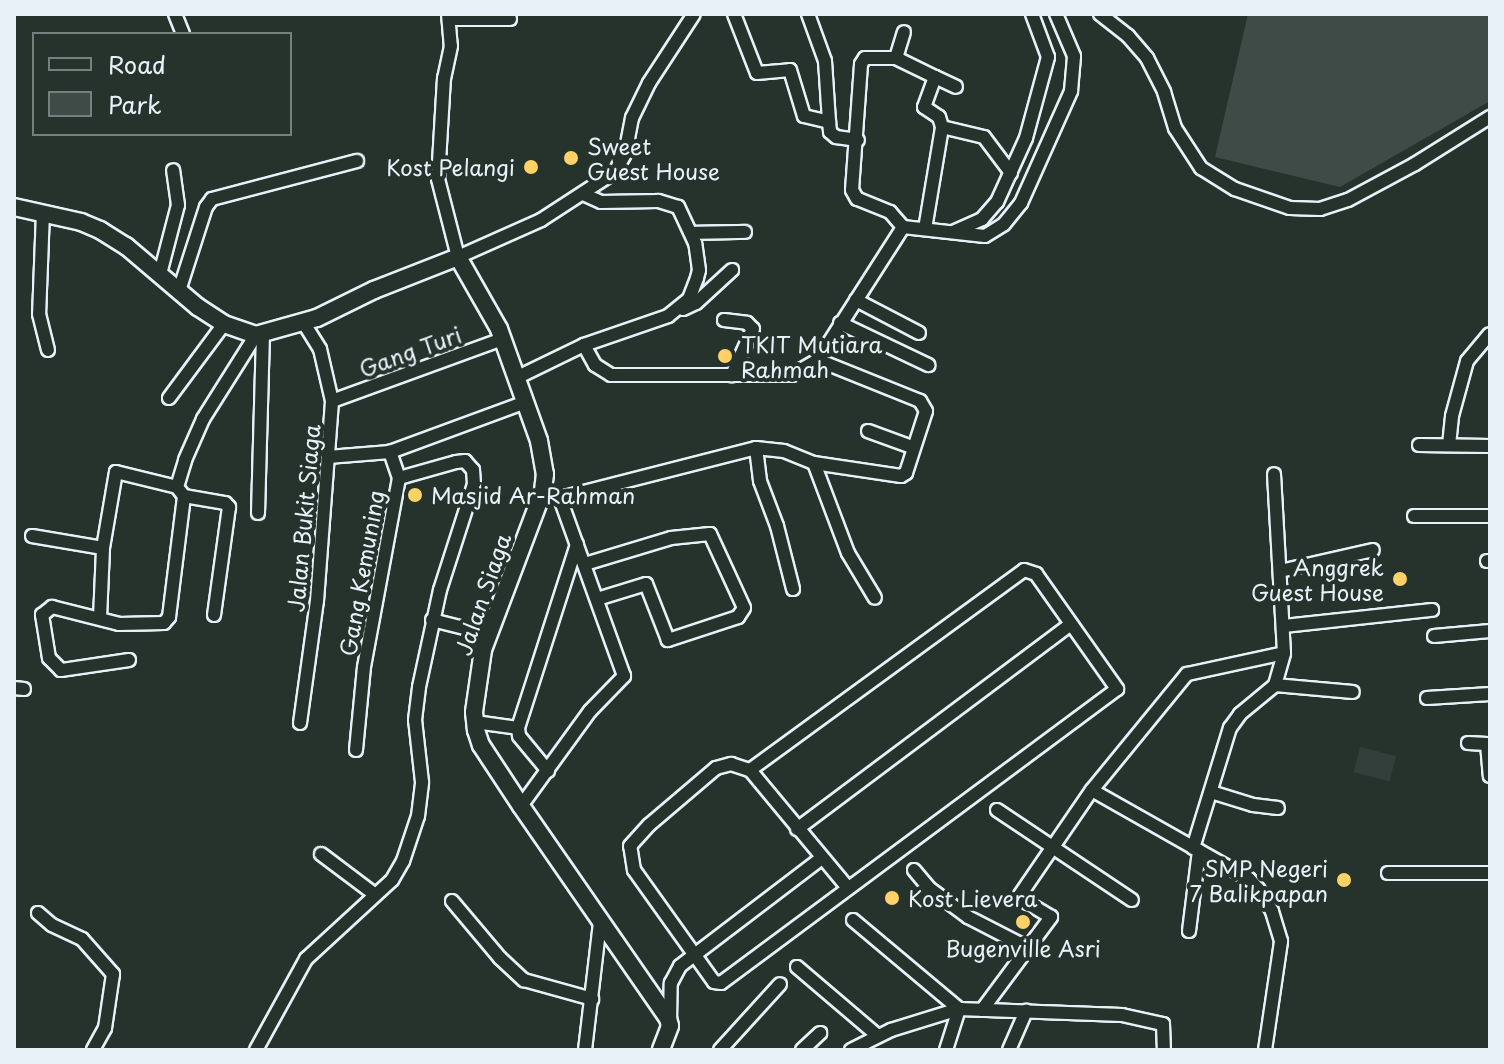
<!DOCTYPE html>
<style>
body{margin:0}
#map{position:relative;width:1504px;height:1064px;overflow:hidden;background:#26332d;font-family:"Playpen Sans",sans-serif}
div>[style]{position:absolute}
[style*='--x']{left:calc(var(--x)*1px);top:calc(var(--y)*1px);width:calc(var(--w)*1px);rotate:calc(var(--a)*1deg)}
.built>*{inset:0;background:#333f3a;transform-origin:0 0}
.green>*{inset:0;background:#3e4b47}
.roads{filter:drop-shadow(2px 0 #e8f1f8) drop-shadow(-2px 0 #e8f1f8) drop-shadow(0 2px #e8f1f8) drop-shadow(0 -2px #e8f1f8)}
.street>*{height:12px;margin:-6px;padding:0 6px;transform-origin:6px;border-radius:6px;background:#26332d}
.secondary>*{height:16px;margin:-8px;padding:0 8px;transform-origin:8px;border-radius:8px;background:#26332d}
.dots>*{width:22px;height:22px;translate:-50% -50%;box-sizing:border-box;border:4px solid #26332d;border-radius:50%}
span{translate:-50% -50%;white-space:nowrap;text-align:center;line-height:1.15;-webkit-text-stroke:8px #26332d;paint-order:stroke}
.poi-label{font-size:22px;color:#e8f1f8}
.left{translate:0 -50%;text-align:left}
.right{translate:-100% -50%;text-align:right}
.street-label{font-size:22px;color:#e8f1f8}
.frame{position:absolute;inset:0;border:16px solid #e8f1f8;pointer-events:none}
.legend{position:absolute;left:32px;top:32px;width:260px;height:104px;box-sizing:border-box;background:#26332d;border:2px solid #747f7e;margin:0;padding:10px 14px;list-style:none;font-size:24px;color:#e8f1f8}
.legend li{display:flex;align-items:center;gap:16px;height:40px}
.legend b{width:40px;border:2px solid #747f7e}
</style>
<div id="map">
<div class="built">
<i style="left:1360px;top:747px;width:37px;height:26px;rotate:14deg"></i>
</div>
<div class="green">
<i style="clip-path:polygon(1248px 14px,1490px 14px,1490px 101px,1340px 187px,1215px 157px)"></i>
</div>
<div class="roads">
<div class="street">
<i style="--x:175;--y:14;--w:22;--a:68"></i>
<i style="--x:448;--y:14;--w:32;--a:85"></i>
<i style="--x:451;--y:46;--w:33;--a:102"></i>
<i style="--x:444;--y:78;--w:101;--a:93.4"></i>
<i style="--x:438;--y:179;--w:81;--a:75.6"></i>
<i style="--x:458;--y:257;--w:91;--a:-24"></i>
<i style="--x:541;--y:220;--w:88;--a:-33"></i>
<i style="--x:615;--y:172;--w:21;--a:-61"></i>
<i style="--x:625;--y:154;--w:37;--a:-79"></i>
<i style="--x:632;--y:118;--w:39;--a:-64"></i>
<i style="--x:649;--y:83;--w:82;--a:-56.9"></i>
<i style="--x:734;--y:14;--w:63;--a:68.7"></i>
<i style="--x:757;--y:73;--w:33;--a:-5"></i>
<i style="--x:790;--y:70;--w:48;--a:73.1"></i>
<i style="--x:804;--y:116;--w:26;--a:13"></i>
<i style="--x:829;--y:122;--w:10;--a:84"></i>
<i style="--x:830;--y:132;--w:8;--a:40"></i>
<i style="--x:836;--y:137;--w:22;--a:8"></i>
<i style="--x:808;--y:14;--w:50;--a:70.1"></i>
<i style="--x:825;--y:61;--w:61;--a:86.2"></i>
<i style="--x:1100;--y:14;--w:36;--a:38"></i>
<i style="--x:1128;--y:36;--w:29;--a:49"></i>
<i style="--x:1147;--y:58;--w:38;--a:63"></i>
<i style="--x:1164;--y:92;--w:38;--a:73"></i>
<i style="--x:1175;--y:128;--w:48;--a:57"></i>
<i style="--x:1201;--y:168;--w:40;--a:32"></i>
<i style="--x:1235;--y:189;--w:58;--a:19.1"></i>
<i style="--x:1290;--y:208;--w:30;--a:2"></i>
<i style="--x:1320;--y:209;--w:29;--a:-18"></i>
<i style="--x:1348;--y:200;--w:76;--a:-28.2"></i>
<i style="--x:1415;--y:164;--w:89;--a:-32.1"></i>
<i style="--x:450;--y:19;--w:60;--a:0"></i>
<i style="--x:896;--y:58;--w:27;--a:-73"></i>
<i style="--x:935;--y:77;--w:23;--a:25"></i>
<i style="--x:43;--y:212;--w:102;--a:92.2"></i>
<i style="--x:39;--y:314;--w:37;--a:76"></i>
<i style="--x:903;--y:227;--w:82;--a:6.3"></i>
<i style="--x:985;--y:236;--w:22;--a:-32"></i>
<i style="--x:1004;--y:224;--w:27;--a:-51"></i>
<i style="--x:1021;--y:203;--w:123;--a:-65.9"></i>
<i style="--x:1071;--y:91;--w:35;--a:-85"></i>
<i style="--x:1074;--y:56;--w:46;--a:-113.2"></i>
<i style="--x:925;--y:229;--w:103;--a:-80.5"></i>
<i style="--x:942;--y:127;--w:43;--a:13.4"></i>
<i style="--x:984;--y:137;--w:45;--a:53.1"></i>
<i style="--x:953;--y:232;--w:32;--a:-24"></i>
<i style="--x:982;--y:219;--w:23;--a:-49"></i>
<i style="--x:997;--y:202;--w:70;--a:-65.6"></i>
<i style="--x:1026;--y:138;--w:84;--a:-74.8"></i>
<i style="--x:1048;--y:57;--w:46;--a:-110.4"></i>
<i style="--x:692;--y:233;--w:53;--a:-1.1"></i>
<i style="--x:160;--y:274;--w:71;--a:-75.4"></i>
<i style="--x:178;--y:205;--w:35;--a:-98"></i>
<i style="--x:179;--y:291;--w:88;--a:-72.2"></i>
<i style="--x:206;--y:207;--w:10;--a:-53"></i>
<i style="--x:212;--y:199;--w:150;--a:-14.7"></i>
<i style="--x:856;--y:300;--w:71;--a:27.6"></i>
<i style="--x:683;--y:309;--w:14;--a:-25"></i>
<i style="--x:696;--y:303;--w:49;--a:-42.5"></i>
<i style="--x:724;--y:320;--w:23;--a:7"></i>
<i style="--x:747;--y:323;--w:8;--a:45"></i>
<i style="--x:753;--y:329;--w:51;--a:114.5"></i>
<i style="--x:840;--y:323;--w:98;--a:25.5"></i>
<i style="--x:818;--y:360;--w:158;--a:-57.4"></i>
<i style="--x:903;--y:227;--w:20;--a:-131"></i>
<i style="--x:890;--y:212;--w:35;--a:-158"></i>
<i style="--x:857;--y:199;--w:10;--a:-119"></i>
<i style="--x:852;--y:190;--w:126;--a:-85.9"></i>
<i style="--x:861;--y:64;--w:7;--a:-56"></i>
<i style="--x:865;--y:58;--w:31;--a:0"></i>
<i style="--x:896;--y:58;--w:43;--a:26"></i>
<i style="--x:935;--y:77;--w:32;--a:110"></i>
<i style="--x:924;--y:107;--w:18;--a:34"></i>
<i style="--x:939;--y:117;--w:10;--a:73"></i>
<i style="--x:518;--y:377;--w:73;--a:-25.9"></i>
<i style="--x:584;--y:345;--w:89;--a:-19"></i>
<i style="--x:668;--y:316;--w:27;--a:-39"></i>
<i style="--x:689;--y:299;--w:22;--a:-69"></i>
<i style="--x:697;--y:278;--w:8;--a:-76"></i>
<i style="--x:699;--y:270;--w:27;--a:-98"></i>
<i style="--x:695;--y:243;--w:40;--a:-115"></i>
<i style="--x:678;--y:207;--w:21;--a:-163"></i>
<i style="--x:658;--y:201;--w:57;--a:179"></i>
<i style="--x:601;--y:202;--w:20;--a:-156"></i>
<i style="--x:169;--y:398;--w:92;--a:-53.4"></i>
<i style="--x:332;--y:401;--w:181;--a:-20"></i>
<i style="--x:868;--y:431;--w:47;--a:20"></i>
<i style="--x:1419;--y:445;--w:71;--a:0.8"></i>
<i style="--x:1449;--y:445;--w:29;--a:-84"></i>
<i style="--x:1452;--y:416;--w:57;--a:-74.7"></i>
<i style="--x:1467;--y:361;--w:35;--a:-50"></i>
<i style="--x:756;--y:448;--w:33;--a:83"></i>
<i style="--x:760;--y:481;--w:48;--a:69.3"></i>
<i style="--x:777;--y:526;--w:65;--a:75.7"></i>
<i style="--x:328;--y:457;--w:62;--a:-4.6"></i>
<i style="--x:390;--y:452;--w:145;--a:-20.2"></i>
<i style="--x:814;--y:463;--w:96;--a:69.3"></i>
<i style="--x:848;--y:553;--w:52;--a:59"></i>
<i style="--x:184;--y:496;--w:42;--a:9.7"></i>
<i style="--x:225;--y:503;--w:6;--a:45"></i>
<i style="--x:229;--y:507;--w:109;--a:97.9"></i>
<i style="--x:560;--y:498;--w:202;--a:-14.3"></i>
<i style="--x:756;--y:448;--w:28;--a:6"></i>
<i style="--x:784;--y:451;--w:32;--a:22"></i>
<i style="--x:814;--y:463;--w:88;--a:8.5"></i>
<i style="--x:901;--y:476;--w:6;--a:-31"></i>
<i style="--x:906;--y:473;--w:65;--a:-72.1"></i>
<i style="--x:926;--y:411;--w:12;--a:-121"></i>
<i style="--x:920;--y:401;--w:110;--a:-158.1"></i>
<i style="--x:818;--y:360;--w:30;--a:150"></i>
<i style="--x:792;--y:375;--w:181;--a:180"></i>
<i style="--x:611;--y:375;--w:19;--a:-148"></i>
<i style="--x:595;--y:365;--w:23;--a:-119"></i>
<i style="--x:258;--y:513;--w:177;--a:-88.4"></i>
<i style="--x:1414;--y:516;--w:76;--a:0"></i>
<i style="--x:32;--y:536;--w:72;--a:9.6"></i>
<i style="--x:1487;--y:561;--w:3;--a:0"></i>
<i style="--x:585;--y:564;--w:90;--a:-16.8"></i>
<i style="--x:671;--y:538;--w:39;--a:-6"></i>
<i style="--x:710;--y:534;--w:81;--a:65.3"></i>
<i style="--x:744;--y:608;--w:11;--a:124"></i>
<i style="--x:738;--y:617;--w:74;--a:161.8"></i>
<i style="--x:668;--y:640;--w:60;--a:-111.4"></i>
<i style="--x:646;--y:584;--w:51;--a:163"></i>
<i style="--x:1280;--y:571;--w:95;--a:-12.7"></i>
<i style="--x:100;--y:618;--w:70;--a:-87.5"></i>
<i style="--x:103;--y:548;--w:77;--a:-80.3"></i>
<i style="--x:116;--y:472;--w:63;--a:13.8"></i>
<i style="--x:432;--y:620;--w:58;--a:14"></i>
<i style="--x:1284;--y:626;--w:149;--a:-6.2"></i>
<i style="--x:1434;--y:636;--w:56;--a:-5.1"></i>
<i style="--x:129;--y:660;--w:69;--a:171.6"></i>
<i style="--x:61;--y:670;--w:17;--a:-135"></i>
<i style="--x:49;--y:658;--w:44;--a:-99.2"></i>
<i style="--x:42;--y:615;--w:13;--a:-39"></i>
<i style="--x:52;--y:607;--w:69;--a:14.2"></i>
<i style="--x:119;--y:624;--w:45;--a:-1.3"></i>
<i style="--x:164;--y:623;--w:8;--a:-50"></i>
<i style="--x:169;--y:617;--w:122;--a:-82.9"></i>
<i style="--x:184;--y:496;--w:11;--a:-128"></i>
<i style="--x:177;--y:487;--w:28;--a:-73"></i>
<i style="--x:185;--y:460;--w:45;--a:-66.3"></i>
<i style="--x:203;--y:419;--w:99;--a:-57.8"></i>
<i style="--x:1275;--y:685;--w:78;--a:5.1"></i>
<i style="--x:14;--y:688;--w:10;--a:6"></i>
<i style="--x:1427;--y:698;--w:63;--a:-3.6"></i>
<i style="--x:475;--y:722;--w:43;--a:7.9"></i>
<i style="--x:300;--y:723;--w:123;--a:-82.1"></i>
<i style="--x:317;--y:601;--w:201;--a:-85.7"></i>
<i style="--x:332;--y:401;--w:53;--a:-103"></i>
<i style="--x:320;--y:349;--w:32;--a:-122"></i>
<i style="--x:1468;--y:743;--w:19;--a:3"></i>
<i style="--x:1487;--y:744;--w:32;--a:85"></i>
<i style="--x:356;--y:750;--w:83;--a:-84.5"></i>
<i style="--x:364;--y:667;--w:192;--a:-79.5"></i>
<i style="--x:399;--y:478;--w:28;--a:-109"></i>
<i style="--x:750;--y:770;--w:339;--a:-36.1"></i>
<i style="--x:1024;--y:570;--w:13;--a:18"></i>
<i style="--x:1036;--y:574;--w:141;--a:54.8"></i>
<i style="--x:1117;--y:689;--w:493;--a:143.4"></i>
<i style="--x:721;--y:983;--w:7;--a:-172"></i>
<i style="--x:714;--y:982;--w:138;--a:-125.5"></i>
<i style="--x:634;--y:870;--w:24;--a:-99"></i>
<i style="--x:630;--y:846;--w:28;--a:-48"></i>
<i style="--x:649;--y:825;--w:88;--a:-40.4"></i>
<i style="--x:716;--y:768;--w:16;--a:-15"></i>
<i style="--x:731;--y:764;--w:20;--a:18"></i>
<i style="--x:750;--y:770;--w:152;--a:50.3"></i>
<i style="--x:548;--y:771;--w:45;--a:-129.6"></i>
<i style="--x:519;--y:736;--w:8;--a:-97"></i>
<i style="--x:518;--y:728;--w:193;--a:-72.2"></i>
<i style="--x:1211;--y:792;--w:44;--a:17.2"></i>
<i style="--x:1253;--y:805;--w:25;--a:7"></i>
<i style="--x:521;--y:806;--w:117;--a:-54"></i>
<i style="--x:590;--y:711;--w:49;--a:-45.8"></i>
<i style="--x:624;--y:676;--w:189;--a:-109.8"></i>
<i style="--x:560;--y:498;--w:8;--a:-157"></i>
<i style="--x:997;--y:810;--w:162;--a:33.7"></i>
<i style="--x:797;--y:829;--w:342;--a:-36.8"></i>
<i style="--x:1193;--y:848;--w:126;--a:-72.9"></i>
<i style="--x:1230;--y:728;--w:17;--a:-54"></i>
<i style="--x:1240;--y:714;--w:45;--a:-39.6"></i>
<i style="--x:1275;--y:685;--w:33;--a:-74"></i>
<i style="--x:1284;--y:653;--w:179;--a:-93.2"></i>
<i style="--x:321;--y:854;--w:66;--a:37"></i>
<i style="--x:914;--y:870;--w:23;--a:50"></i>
<i style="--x:929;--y:888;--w:49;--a:36.6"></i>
<i style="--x:968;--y:917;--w:68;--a:27.3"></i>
<i style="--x:1388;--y:873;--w:102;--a:0"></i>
<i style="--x:452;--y:901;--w:75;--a:49.9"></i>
<i style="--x:500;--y:958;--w:33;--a:43"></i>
<i style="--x:524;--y:980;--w:71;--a:15.6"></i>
<i style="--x:38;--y:913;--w:18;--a:41"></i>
<i style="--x:52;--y:925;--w:33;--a:25"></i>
<i style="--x:82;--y:939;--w:47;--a:48.5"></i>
<i style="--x:113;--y:974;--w:55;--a:98.4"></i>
<i style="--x:105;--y:1028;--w:25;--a:119"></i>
<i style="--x:853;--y:920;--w:138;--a:40"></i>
<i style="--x:959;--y:1009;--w:43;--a:107.6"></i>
<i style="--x:1189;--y:931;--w:81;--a:-82.9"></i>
<i style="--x:797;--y:967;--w:106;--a:40.4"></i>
<i style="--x:982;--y:1010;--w:116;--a:-53.4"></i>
<i style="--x:1051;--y:917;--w:31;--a:-149"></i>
<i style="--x:1024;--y:901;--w:7;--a:-124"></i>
<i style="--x:1020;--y:895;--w:127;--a:-55.6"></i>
<i style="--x:670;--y:1022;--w:39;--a:-89"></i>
<i style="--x:671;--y:983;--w:19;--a:-62"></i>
<i style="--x:680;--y:966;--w:178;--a:-37.3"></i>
<i style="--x:256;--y:1050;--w:104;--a:-61.2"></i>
<i style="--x:306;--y:959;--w:117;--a:-42.6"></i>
<i style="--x:392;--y:880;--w:22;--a:-60"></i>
<i style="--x:403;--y:861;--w:47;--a:-71.6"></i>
<i style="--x:418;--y:816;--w:34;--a:-83"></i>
<i style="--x:422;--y:782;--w:62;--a:-96.4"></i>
<i style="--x:415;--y:720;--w:33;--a:-83"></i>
<i style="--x:419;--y:687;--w:99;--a:-77.8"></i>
<i style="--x:440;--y:590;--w:111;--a:-72.2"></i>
<i style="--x:474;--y:484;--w:14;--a:-94"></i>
<i style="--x:473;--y:470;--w:12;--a:-132"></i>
<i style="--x:465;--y:461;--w:9;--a:174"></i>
<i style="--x:456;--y:462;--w:59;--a:164.3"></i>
<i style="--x:585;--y:1050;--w:128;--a:-83.3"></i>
<i style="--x:720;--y:1050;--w:89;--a:-47.7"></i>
<i style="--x:802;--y:1050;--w:25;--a:-43"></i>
<i style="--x:851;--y:1050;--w:45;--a:-26.6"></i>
<i style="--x:891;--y:1030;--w:71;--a:-17.2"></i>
<i style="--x:959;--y:1009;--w:163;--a:2.1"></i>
<i style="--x:1122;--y:1015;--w:42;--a:12.4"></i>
<i style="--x:1163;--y:1024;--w:26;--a:88"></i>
<i style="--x:1009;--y:1050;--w:43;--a:-66.4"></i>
<i style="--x:1265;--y:1050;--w:110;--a:-81.6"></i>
<i style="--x:1281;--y:941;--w:31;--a:-107"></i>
<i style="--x:1272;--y:911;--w:26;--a:-122"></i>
<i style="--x:1258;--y:889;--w:13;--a:-132"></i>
<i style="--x:1249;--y:879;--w:180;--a:-150.5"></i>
<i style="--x:1092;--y:790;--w:150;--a:-50.7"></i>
<i style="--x:1187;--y:674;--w:99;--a:-12.2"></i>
</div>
<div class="secondary">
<i style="--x:14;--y:207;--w:69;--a:12.6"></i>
<i style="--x:81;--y:222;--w:21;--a:23"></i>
<i style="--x:100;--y:230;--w:31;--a:32"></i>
<i style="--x:126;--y:246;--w:94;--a:40.3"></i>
<i style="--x:198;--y:307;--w:31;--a:33"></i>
<i style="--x:224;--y:324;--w:34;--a:19"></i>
<i style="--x:256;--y:335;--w:63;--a:-15.6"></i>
<i style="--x:317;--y:318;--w:64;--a:-26.2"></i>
<i style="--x:374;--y:290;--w:90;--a:-21.4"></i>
<i style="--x:458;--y:257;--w:83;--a:60.3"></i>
<i style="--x:499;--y:329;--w:119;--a:70.3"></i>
<i style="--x:539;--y:441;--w:34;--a:80"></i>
<i style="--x:545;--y:474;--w:17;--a:97"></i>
<i style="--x:543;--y:491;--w:170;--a:110.7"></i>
<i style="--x:483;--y:650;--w:63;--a:98.3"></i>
<i style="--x:474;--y:712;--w:18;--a:84"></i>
<i style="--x:476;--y:730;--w:16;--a:72"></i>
<i style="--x:481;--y:745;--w:73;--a:56.7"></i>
<i style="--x:521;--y:806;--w:258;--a:55.3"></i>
<i style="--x:668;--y:1018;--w:8;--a:76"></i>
<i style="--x:670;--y:1026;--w:26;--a:111"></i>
</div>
</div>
<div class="dots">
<i style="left:571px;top:158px;background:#ffd166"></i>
<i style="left:531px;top:167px;background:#ffd166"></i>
<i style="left:725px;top:356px;background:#ffd166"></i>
<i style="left:415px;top:495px;background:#ffd166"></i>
<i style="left:1400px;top:579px;background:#ffd166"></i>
<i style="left:1344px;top:880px;background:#ffd166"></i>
<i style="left:892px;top:898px;background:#ffd166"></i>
<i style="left:1023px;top:922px;background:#ffd166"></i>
</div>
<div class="poi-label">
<span class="left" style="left:587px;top:158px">Sweet<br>Guest House</span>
<span class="right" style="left:515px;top:167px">Kost Pelangi</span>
<span class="left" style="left:741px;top:356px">TKIT Mutiara<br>Rahmah</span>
<span class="left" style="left:431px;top:495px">Masjid Ar-Rahman</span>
<span class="right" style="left:1384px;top:579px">Anggrek<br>Guest House</span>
<span class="right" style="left:1328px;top:880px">SMP Negeri<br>7 Balikpapan</span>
<span class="left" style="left:908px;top:898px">Kost Lievera</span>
<span style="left:1023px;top:948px">Bugenville Asri</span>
</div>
<div class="street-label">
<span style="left:410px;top:351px;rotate:-20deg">Gang Turi</span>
<span style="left:303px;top:518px;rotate:-85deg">Jalan Bukit Siaga</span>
<span style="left:361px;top:573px;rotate:-80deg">Gang Kemuning</span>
<span style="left:482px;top:594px;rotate:-71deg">Jalan Siaga</span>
</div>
<div class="frame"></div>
<ul class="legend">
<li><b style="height:10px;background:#26332d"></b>Road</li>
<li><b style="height:22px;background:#3e4b47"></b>Park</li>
</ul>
</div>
